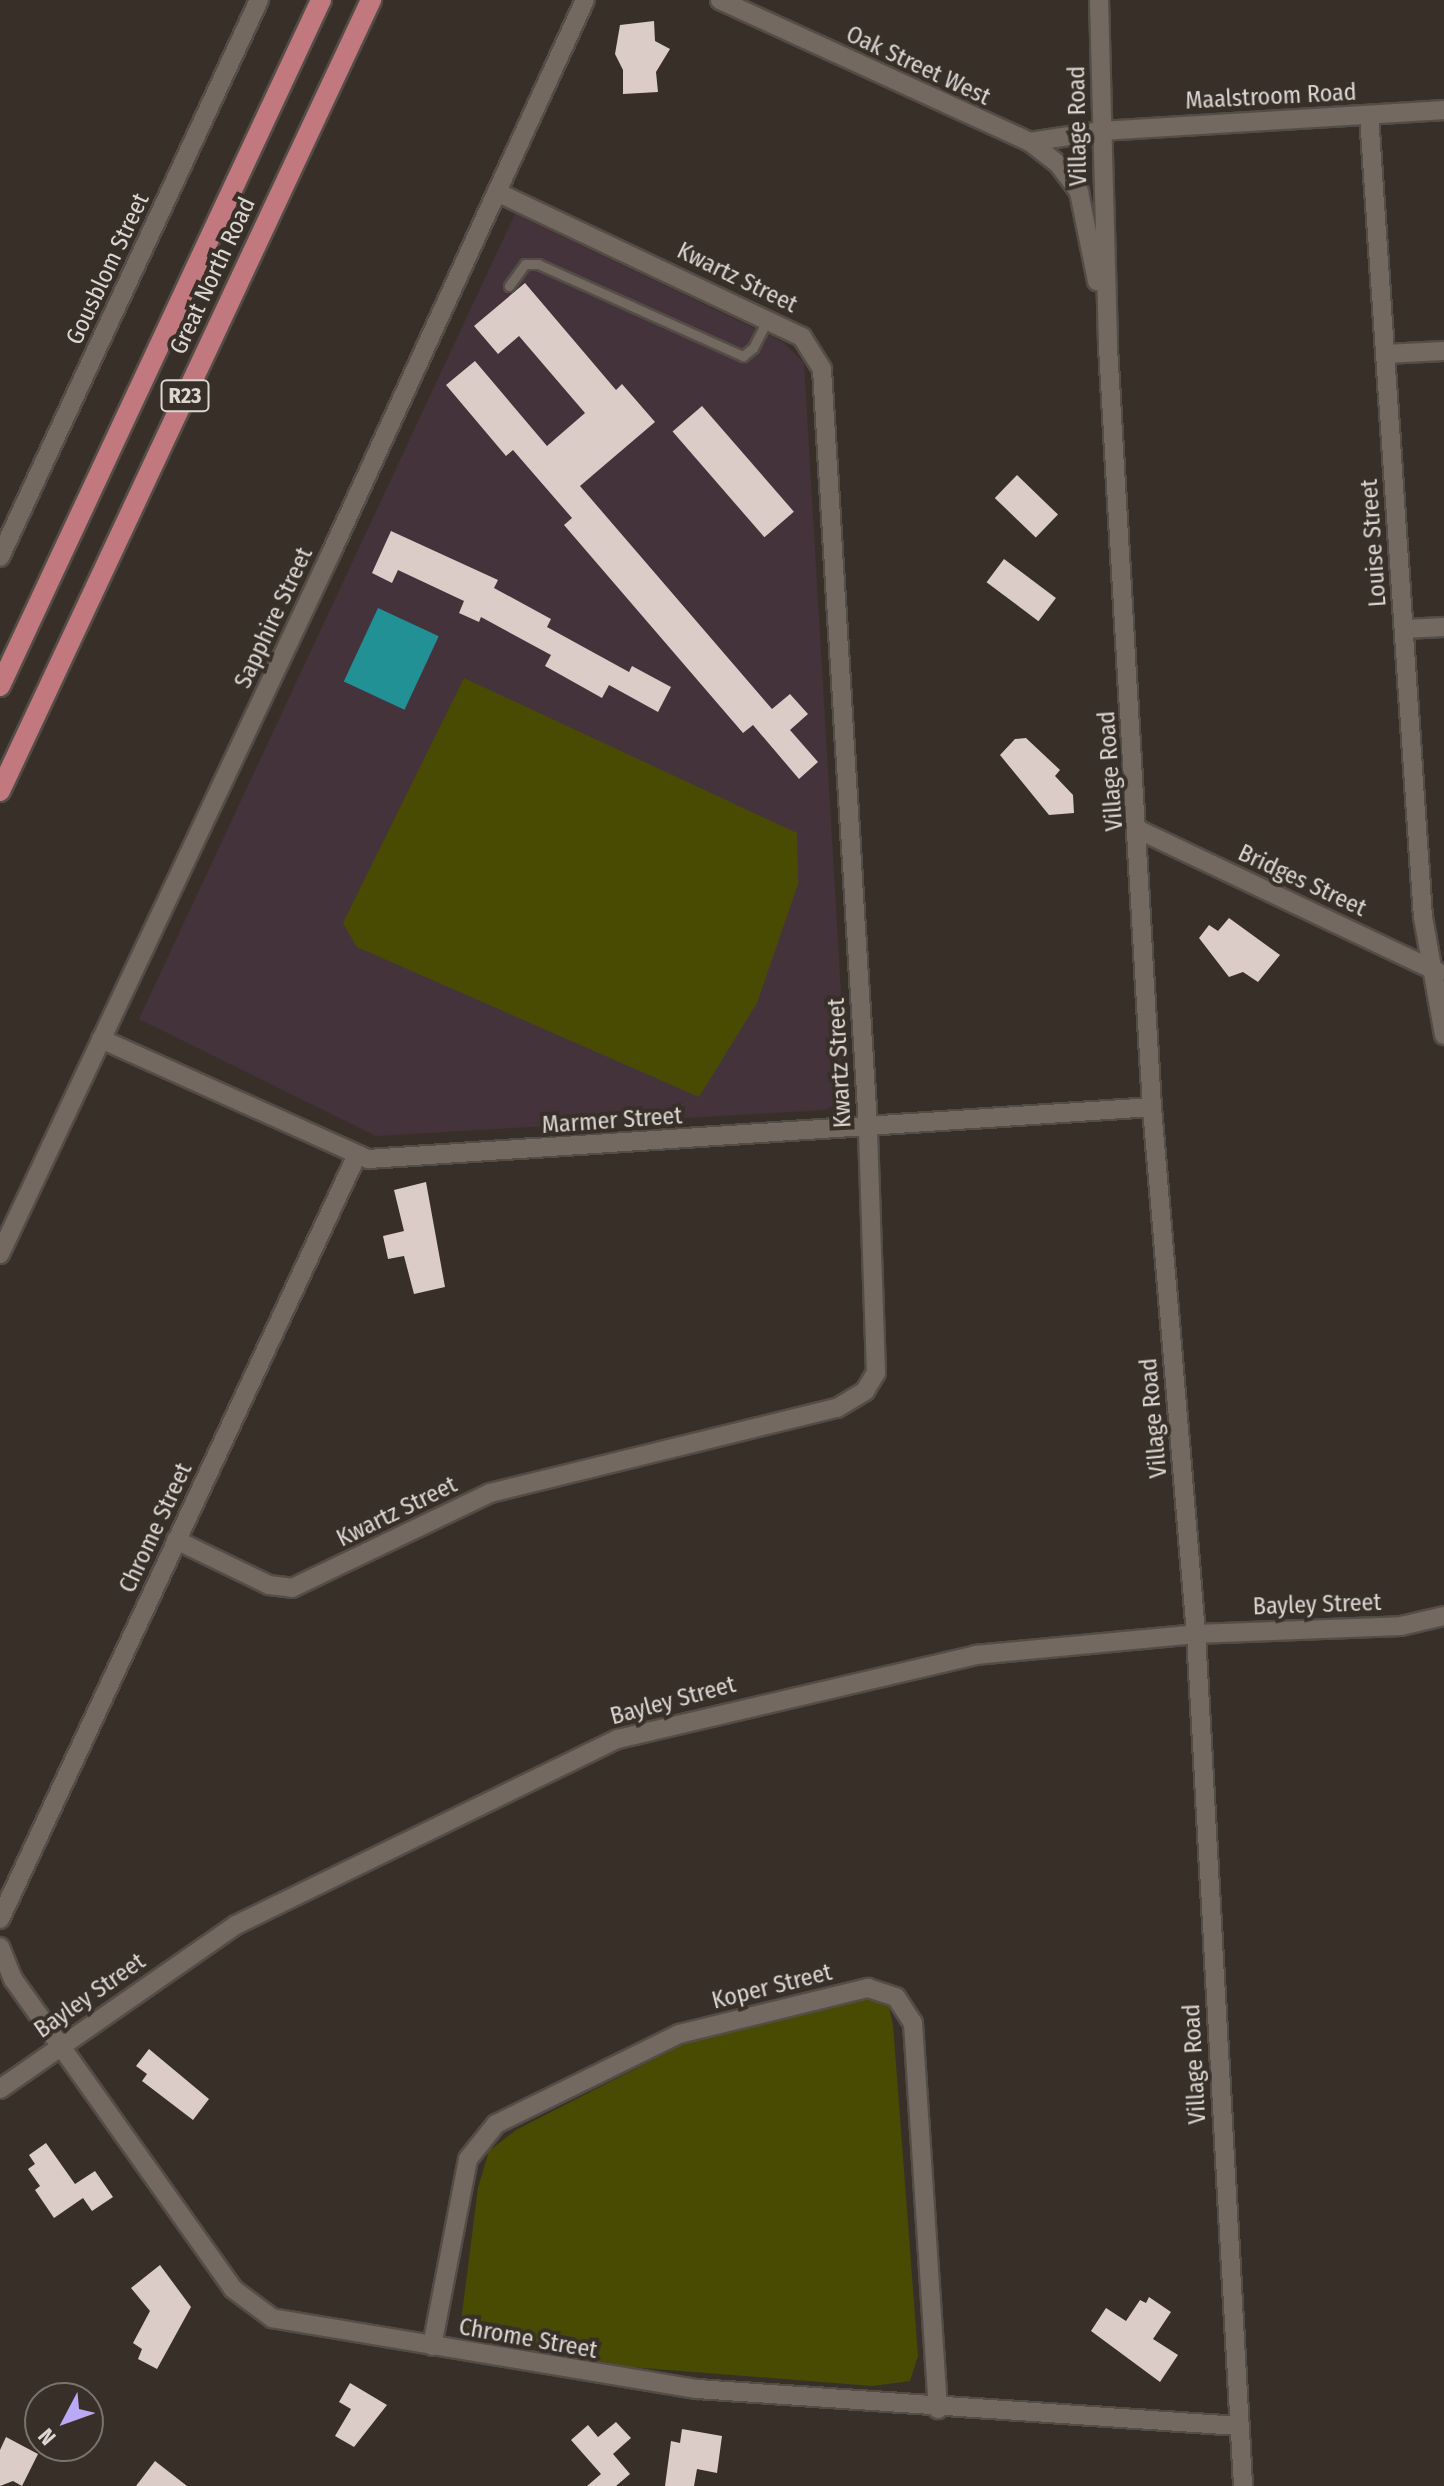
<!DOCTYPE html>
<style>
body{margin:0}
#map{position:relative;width:1444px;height:2486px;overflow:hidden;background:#383028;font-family:"Fira Sans Condensed",sans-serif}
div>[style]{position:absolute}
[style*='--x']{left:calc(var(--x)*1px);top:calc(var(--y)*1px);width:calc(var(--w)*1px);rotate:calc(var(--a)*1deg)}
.education>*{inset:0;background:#45333c}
.green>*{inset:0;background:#4a4b03}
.water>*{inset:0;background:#219196;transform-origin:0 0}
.building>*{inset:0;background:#dbccc8;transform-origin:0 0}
.roads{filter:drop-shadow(2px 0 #544d46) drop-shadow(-2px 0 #544d46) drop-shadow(0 2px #544d46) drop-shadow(0 -2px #544d46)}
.service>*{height:9px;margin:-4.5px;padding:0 4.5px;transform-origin:4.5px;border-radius:4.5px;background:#736960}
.minor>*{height:18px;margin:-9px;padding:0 9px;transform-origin:9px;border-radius:9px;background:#736960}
.primary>*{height:20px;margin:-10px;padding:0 10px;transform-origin:10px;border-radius:10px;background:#c2787f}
span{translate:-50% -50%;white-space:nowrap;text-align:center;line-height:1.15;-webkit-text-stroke:8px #383028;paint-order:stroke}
.shield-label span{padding:2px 6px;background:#383028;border:2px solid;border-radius:6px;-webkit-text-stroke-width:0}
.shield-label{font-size:22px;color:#dcd6d1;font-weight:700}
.street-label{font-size:24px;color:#dcd6d1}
.north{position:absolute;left:24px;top:2382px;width:80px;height:80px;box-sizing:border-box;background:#383028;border:2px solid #7a726c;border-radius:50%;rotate:229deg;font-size:22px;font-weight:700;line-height:32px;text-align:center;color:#dcd6d1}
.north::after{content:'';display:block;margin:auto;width:28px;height:36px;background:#baaaf6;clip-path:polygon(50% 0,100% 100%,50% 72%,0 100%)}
</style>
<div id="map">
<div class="education">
<i style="clip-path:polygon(515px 214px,783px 342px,804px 363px,846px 1079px,844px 1100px,825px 1110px,376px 1136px,139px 1019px)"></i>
</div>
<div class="green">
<i style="clip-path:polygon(464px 678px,797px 833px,798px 884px,757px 1003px,699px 1097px,357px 947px,343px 923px)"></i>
<i style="clip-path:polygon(870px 1993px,889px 2007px,893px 2025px,918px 2356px,910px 2381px,872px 2386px,630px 2367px,478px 2338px,461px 2322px,478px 2188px,489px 2151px,516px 2130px,707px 2032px)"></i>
</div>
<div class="water">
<i style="left:378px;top:608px;width:67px;height:81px;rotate:25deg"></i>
</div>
<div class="building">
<i style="clip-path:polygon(654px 21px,655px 41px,670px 49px,656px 72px,658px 92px,623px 94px,623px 70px,615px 54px,620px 25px)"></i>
<i style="clip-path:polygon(525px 283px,616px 390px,622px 384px,655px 422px,580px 486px,772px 709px,790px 694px,808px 714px,790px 730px,818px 762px,799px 779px,753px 725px,743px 733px,564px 525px,572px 518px,513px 450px,506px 456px,446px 385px,475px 361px,547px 446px,585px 413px,519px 336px,498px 354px,474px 326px)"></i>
<i style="left:702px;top:406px;width:140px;height:39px;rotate:49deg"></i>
<i style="left:1017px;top:475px;width:57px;height:32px;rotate:44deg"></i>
<i style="clip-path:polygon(391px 531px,498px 580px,494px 588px,551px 619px,547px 627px,629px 672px,632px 666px,671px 687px,658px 712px,609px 685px,602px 698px,545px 666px,551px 655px,481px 617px,479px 622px,459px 613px,464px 601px,398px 570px,392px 583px,372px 573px)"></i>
<i style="left:1004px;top:559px;width:65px;height:29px;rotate:37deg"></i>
<i style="clip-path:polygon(1026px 738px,1060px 770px,1055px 776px,1073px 795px,1074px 813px,1049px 815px,1000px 755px,1015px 739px)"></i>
<i style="clip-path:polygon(1229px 918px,1280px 955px,1258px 982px,1243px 972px,1229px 977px,1199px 938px,1209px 925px,1218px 931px)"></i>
<i style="clip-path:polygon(426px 1182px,445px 1287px,414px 1294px,404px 1256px,388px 1259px,383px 1236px,404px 1231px,394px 1190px)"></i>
<i style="clip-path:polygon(149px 2049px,209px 2099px,193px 2120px,142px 2081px,147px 2074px,136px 2066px)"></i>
<i style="clip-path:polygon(46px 2143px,75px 2184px,95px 2171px,113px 2197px,92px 2211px,83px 2198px,54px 2218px,35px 2190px,40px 2186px,28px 2169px,35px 2164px,29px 2155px)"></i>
<i style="clip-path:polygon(160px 2265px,191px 2307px,157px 2369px,138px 2359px,142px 2349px,133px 2343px,150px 2311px,131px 2288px)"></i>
<i style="clip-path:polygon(1149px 2297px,1171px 2312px,1153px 2339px,1178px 2355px,1160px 2382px,1091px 2331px,1106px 2308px,1126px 2321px,1140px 2300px,1146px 2303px)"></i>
<i style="clip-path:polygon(350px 2383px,387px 2405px,354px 2447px,335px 2436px,351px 2409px,339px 2402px)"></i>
<i style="clip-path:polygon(616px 2422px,631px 2438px,613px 2454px,630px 2474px,616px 2486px,587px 2486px,601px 2474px,571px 2440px,588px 2425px,598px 2437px)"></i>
<i style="clip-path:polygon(682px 2429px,722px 2436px,717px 2473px,697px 2469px,694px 2486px,665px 2486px,671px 2441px,680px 2443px)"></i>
<i style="clip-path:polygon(6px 2437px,38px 2454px,22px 2486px,13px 2481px,0 2486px,0 2450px)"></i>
<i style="clip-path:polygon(155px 2461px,187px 2486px,136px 2486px)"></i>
</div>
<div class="roads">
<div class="service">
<i style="--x:509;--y:286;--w:27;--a:-54"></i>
<i style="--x:525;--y:264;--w:13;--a:0"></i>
<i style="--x:538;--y:264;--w:225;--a:24.2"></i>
<i style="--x:743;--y:356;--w:13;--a:-39"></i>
<i style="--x:753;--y:348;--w:33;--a:-63"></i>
</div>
<div class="minor">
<i style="--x:720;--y:0;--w:341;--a:24.6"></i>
<i style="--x:1030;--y:142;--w:73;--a:-8.7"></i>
<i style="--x:1102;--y:131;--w:343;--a:-3.5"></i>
<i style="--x:1099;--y:0;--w:347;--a:88.5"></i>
<i style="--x:1108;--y:347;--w:761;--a:86.69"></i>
<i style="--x:1152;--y:1107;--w:529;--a:85.23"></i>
<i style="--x:1196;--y:1634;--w:853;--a:86.84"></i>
<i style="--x:1369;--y:115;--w:804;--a:86.15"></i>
<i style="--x:1423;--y:917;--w:120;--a:79.9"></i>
<i style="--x:1030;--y:142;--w:37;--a:38"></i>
<i style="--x:1059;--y:165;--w:34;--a:53"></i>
<i style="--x:1079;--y:192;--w:91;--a:78.6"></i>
<i style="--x:1385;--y:354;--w:59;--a:-2.9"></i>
<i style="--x:0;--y:557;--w:614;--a:-65.06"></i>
<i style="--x:1404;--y:629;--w:40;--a:-2.9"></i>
<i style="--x:1139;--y:830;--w:331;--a:25.4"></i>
<i style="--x:101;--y:1039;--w:293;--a:24.2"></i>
<i style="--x:368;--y:1159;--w:786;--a:-3.79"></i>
<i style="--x:0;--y:1254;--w:777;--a:-64.72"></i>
<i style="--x:332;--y:551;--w:606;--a:-65.34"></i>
<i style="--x:176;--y:1540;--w:103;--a:25.8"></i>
<i style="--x:269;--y:1585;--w:23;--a:7"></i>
<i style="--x:292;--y:1588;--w:220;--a:-25.6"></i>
<i style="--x:490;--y:1493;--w:357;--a:-13.8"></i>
<i style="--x:837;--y:1408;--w:33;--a:-31"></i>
<i style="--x:865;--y:1391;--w:21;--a:-59"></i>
<i style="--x:876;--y:1373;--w:247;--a:-91.9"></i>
<i style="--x:868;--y:1126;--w:758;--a:-93.48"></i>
<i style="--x:822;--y:369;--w:38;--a:-122"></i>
<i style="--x:802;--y:337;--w:338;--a:-154.6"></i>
<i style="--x:0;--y:1919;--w:841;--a:-64.96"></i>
<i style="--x:0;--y:1947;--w:35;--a:68"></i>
<i style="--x:13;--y:1979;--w:380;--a:54.6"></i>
<i style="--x:233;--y:2289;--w:49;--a:36.6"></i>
<i style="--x:272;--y:2318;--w:431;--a:9.5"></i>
<i style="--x:697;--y:2389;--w:543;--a:3.91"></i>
<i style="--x:0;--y:2089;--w:287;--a:-34.8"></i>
<i style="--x:236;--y:1925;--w:425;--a:-26"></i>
<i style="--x:618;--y:1739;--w:367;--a:-13.2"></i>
<i style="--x:975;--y:1655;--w:222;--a:-5.4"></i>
<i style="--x:1196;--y:1634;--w:205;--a:-2.2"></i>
<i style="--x:1401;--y:1626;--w:44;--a:-13.1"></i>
<i style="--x:432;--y:2346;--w:190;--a:-79.1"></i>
<i style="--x:468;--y:2159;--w:45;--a:-51.3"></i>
<i style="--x:496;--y:2124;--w:204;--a:-26.2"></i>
<i style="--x:679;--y:2034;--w:195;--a:-13.7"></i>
<i style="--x:868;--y:1988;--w:29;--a:18"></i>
<i style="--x:896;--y:1997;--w:31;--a:57"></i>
<i style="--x:913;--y:2023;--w:387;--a:86.3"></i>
</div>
<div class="primary">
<i style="--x:0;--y:686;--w:757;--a:-64.92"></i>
<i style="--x:0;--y:791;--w:874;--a:-64.87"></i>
</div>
</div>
<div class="shield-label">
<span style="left:185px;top:396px">R23</span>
</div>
<div class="street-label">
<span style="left:918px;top:66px;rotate:25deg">Oak Street West</span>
<span style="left:1271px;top:97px;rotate:-3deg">Maalstroom Road</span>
<span style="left:1078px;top:126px;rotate:-91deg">Village Road</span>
<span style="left:108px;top:269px;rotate:-65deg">Gousblom Street</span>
<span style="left:213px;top:276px;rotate:-65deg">Great North Road</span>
<span style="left:737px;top:278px;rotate:26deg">Kwartz Street</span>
<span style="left:1374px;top:543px;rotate:-94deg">Louise Street</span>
<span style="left:274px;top:618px;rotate:-65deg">Sapphire Street</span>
<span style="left:1111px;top:771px;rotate:-94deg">Village Road</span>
<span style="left:1302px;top:881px;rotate:25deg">Bridges Street</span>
<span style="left:840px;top:1063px;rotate:-93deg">Kwartz Street</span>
<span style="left:612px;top:1121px;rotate:-4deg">Marmer Street</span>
<span style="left:1154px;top:1418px;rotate:-95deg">Village Road</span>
<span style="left:397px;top:1512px;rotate:-26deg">Kwartz Street</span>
<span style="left:156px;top:1528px;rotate:-65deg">Chrome Street</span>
<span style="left:1317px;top:1605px;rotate:-2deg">Bayley Street</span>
<span style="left:673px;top:1701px;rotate:-15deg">Bayley Street</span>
<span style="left:772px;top:1987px;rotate:-14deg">Koper Street</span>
<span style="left:90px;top:1996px;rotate:-35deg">Bayley Street</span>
<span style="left:1195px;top:2064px;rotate:-93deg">Village Road</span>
<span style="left:528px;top:2339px;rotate:10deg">Chrome Street</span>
</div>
<div class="north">N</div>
</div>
